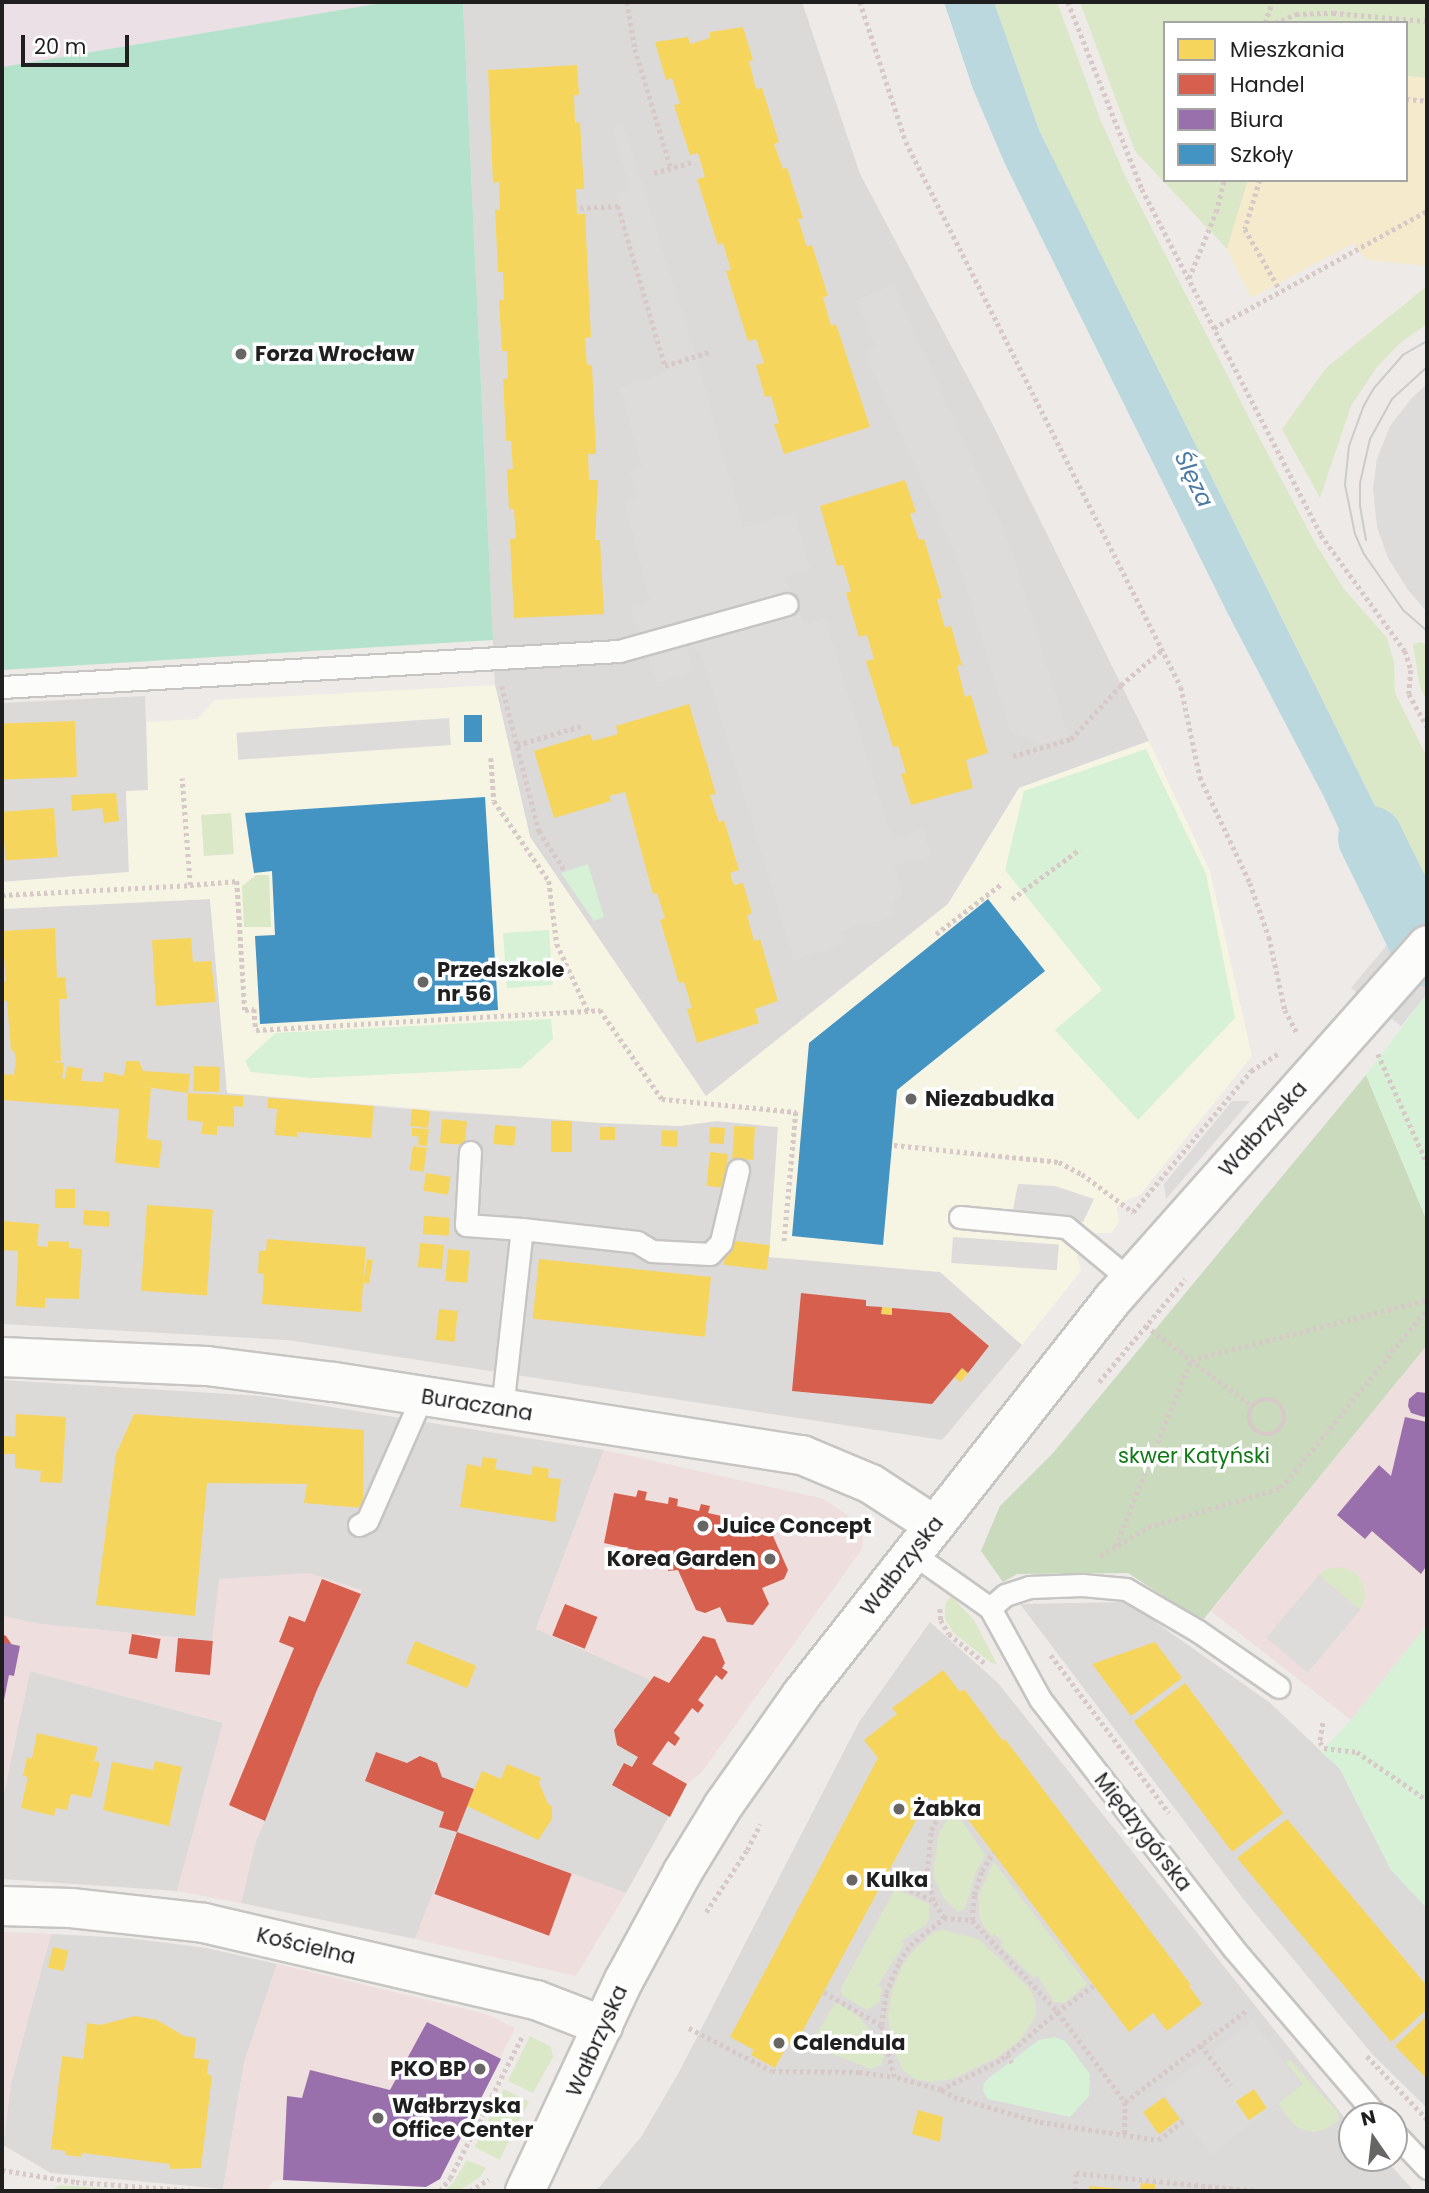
<!DOCTYPE html>
<meta charset="utf-8">
<style>
body{margin:0}
#map{position:relative;width:1429px;height:2193px;overflow:hidden;background:#edeae7;font-family:Poppins,sans-serif}
div>[style]{position:absolute}
[style*='--x']{left:calc(var(--x)*1px);top:calc(var(--y)*1px);width:calc(var(--w)*1px);rotate:calc(var(--a)*1deg)}
.residential>*{inset:0;background:#dcdad9}
.commercial>*{inset:0;background:#eededd}
.industrial>*{inset:0;background:#eae0e6}
.education>*{inset:0;background:#f6f4e3}
.grass>*{inset:0;background:#dbe8c7;transform-origin:0 0}
.forest>*{inset:0;background:#c9dabd}
.sand>*{inset:0;background:#f5ebcc}
.park>*{inset:0;background:#d6f1d5;transform-origin:0 0}
.pitch>*{inset:0;background:#b4e2cd}
.parking>*{inset:0;background:#dddcdb;transform-origin:0 0}
.water>*{inset:0;background:#bcd8df}
.pier>*{inset:0;background:#dddcda}
.homes>*{inset:0;background:#f6d55c;transform-origin:0 0}
.shops>*{inset:0;background:#d6604d;transform-origin:0 0}
.offices>*{inset:0;background:#9970ab}
.schools>*{inset:0;background:#4393c3;transform-origin:0 0}
.river>*{height:65px;margin:-32.5px;padding:0 32.5px;transform-origin:32.5px;border-radius:32.5px;background:#bcd8df}
.path>*{height:4.5px;margin-top:-2.25px;transform-origin:0;background:repeating-linear-gradient(90deg,#d6c9c7 0 3.5px,transparent 0 7px)}
.path>.ring{margin:-2.25px;padding:0;box-sizing:content-box;background:none;border:4.5px solid #d6c9c7;border-radius:50%}
.roads{filter:drop-shadow(2px 0 #c6c5c3) drop-shadow(-2px 0 #c6c5c3) drop-shadow(0 2px #c6c5c3) drop-shadow(0 -2px #c6c5c3)}
.service>*{height:21px;margin:-10.5px;padding:0 10.5px;transform-origin:10.5px;border-radius:10.5px;background:#fcfcfb}
.minor>*{height:38px;margin:-19px;padding:0 19px;transform-origin:19px;border-radius:19px;background:#fcfcfb}
.tertiary>*{height:38px;margin:-19px;padding:0 19px;transform-origin:19px;border-radius:19px;background:#fcfcfb}
.tram>*{height:2px;margin:-1px;padding:0 1px;transform-origin:1px;border-radius:1px;background:#cbcbca}
.dots>*{width:19px;height:19px;translate:-50% -50%;box-sizing:border-box;border:4px solid #fff;border-radius:50%}
span{translate:-50% -50%;white-space:nowrap;text-align:center;line-height:1.15;-webkit-text-stroke:7px #fff;paint-order:stroke}
.poi-label{font-size:21px;color:#1f1f1f;font-weight:700}
.left{translate:0 -50%;text-align:left}
.right{translate:-100% -50%;text-align:right}
.street-label{font-size:21px;color:#1f1f1f}
.park-label{font-size:21px;color:#107915}
.water-label{font-size:23px;color:#4b7aa3;font-style:italic}
.frame{position:absolute;inset:0;border:4px solid #1f1f1f;pointer-events:none}
.legend{position:absolute;left:1163px;top:21px;width:245px;height:161px;box-sizing:border-box;background:#fff;border:2px solid #a5a5a5;margin:0;padding:9px 12px;list-style:none;font-size:21px;color:#1f1f1f}
.legend li{display:flex;align-items:center;gap:14px;height:35px}
.legend b{width:35px;border:2px solid #a5a5a5}
.north{position:absolute;left:1338px;top:2102px;width:70px;height:70px;box-sizing:border-box;background:#fff;border:2px solid #a5a5a5;border-radius:50%;rotate:346deg;font-size:19px;font-weight:700;line-height:28px;text-align:center;color:#1f1f1f}
.north::after{content:'';display:block;margin:auto;width:24px;height:32px;background:#676665;clip-path:polygon(50% 0,100% 100%,50% 72%,0 100%)}
.scale{position:absolute;left:21px;top:35px;width:108px;height:32px;box-sizing:border-box;border:4px solid #1f1f1f;border-top:0;padding-left:9px;font-size:21px;line-height:24px;white-space:nowrap;color:#1f1f1f;-webkit-text-stroke:5px #fff;paint-order:stroke}
</style>
<div id="map">
<div class="residential">
<i style="clip-path:polygon(463px 2px,802px 2px,860px 174px,992px 423px,1149px 741px,1019px 788px,948px 904px,706px 1097px,530px 837px,495px 685px)"></i>
<i style="clip-path:polygon(145px 696px,148px 791px,126px 792px,129px 872px,2px 882px,2px 703px)"></i>
<i style="clip-path:polygon(210px 899px,228px 1093px,430px 1111px,679px 1126px,717px 1121px,778px 1127px,770px 1257px,941px 1272px,1022px 1345px,942px 1440px,287px 1340px,2px 1324px,2px 909px)"></i>
<i style="clip-path:polygon(2px 1380px,261px 1396px,604px 1450px,536px 1629px,651px 1680px,652px 1764px,687px 1784px,626px 1893px,457px 1832px,415px 1939px,241px 1903px,255px 1844px,317px 1690px,361px 1594px,213px 1641px,40px 1624px,2px 1616px)"></i>
<i style="clip-path:polygon(1127px 1602px,1269px 1702px,1340px 1769px,1391px 1870px,1427px 1908px,1427px 2108px,1373px 2055px,1244px 1900px,1020px 1604px)"></i>
<i style="clip-path:polygon(930px 1622px,998px 1683px,1352px 2127px,1352px 2158px,1384px 2158px,1414px 2191px,596px 2191px,641px 2137px,678px 2074px,859px 1722px)"></i>
<i style="clip-path:polygon(30px 1671px,224px 1723px,177px 1891px,2px 1879px,2px 1802px)"></i>
<i style="clip-path:polygon(51px 1934px,128px 1938px,206px 1948px,277px 1964px,244px 2063px,223px 2189px,51px 2173px,3px 2145px,11px 2083px)"></i>
</div>
<div class="commercial">
<i style="clip-path:polygon(1427px 1345px,1427px 1625px,1351px 1720px,1211px 1611px)"></i>
<i style="clip-path:polygon(604px 1450px,824px 1499px,857px 1522px,863px 1534px,862px 1549px,701px 1773px,687px 1784px,617px 1745px,650px 1680px,536px 1629px)"></i>
<i style="clip-path:polygon(309px 1573px,362px 1590px,361px 1594px,317px 1690px,255px 1844px,241px 1903px,177px 1891px,223px 1722px,30px 1671px,2px 1802px,2px 1616px,40px 1624px,212px 1641px,219px 1579px)"></i>
<i style="clip-path:polygon(457px 1832px,626px 1893px,576px 1976px,415px 1939px)"></i>
<i style="clip-path:polygon(2px 1932px,51px 1934px,11px 2083px,3px 2145px)"></i>
<i style="clip-path:polygon(277px 1964px,486px 2014px,515px 2028px,440px 2179px,426px 2186px,283px 2180px,273px 2181px,266px 2191px,223px 2189px,244px 2063px)"></i>
</div>
<div class="industrial">
<i style="clip-path:polygon(2px 2px,388px 2px,2px 67px)"></i>
</div>
<div class="education">
<i style="clip-path:polygon(495px 685px,530px 837px,706px 1096px,948px 904px,1019px 788px,1149px 741px,1210px 871px,1252px 1056px,1140px 1195px,1120px 1203px,1117px 1208px,1119px 1222px,1111px 1233px,1094px 1233px,1077px 1256px,1081px 1271px,1022px 1345px,940px 1272px,769px 1257px,778px 1127px,717px 1121px,679px 1126px,601px 1123px,227px 1093px,210px 899px,2px 909px,2px 882px,129px 872px,126px 791px,148px 790px,147px 722px,197px 719px,215px 700px)"></i>
</div>
<div class="grass">
<i style="clip-path:polygon(994px 2px,1057px 2px,1101px 121px,1127px 180px,1259px 437px,1314px 541px,1344px 589px,1387px 638px,1394px 662px,1395px 693px,1427px 757px,1427px 897px,1423px 902px,1039px 130px)"></i>
<i style="clip-path:polygon(1080px 2px,1427px 2px,1427px 78px,1406px 76px,1406px 23px,1165px 23px,1165px 180px,1248px 180px,1227px 249px,1135px 151px)"></i>
<i style="clip-path:polygon(1427px 286px,1427px 324px,1400px 343px,1377px 367px,1351px 406px,1320px 498px,1282px 429px,1326px 368px)"></i>
<i style="clip-path:polygon(1421px 642px,1427px 645px,1427px 701px,1420px 687px,1413px 644px)"></i>
<i style="left:231px;top:813px;width:41px;height:30px;rotate:86deg"></i>
<i style="clip-path:polygon(256px 875px,269px 875px,271px 927px,244px 927px,242px 886px)"></i>
<i style="clip-path:polygon(1342px 1567px,1355px 1572px,1363px 1583px,1366px 1596px,1360px 1610px,1319px 1575px,1326px 1569px)"></i>
<i style="clip-path:polygon(951px 1596px,974px 1620px,997px 1664px,991px 1663px,953px 1632px,945px 1619px,945px 1604px)"></i>
<i style="clip-path:polygon(954px 1810px,985px 1855px,976px 1872px,965px 1908px,958px 1912px,943px 1897px,933px 1874px,939px 1833px)"></i>
<i style="clip-path:polygon(994px 1862px,1087px 1984px,1064px 2003px,1054px 2002px,1037px 1975px,1034px 1978px,1000px 1945px,1003px 1942px,995px 1934px,992px 1936px,984px 1927px,979px 1915px,979px 1894px)"></i>
<i style="clip-path:polygon(895px 1889px,929px 1904px,929px 1919px,926px 1925px,901px 1941px,904px 1944px,878px 1985px,882px 1988px,879px 2002px,867px 2010px,842px 1995px,841px 1988px)"></i>
<i style="clip-path:polygon(943px 1930px,978px 1939px,1003px 1962px,1031px 1991px,1036px 2003px,1036px 2016px,1020px 2040px,996px 2058px,952px 2079px,932px 2082px,915px 2079px,903px 2070px,891px 2043px,888px 2014px,892px 1991px,902px 1966px,915px 1949px,934px 1932px)"></i>
<i style="clip-path:polygon(836px 2002px,857px 2015px,873px 2034px,884px 2057px,881px 2065px,871px 2069px,810px 2045px)"></i>
<i style="clip-path:polygon(530px 2036px,551px 2047px,553px 2057px,533px 2093px,508px 2081px)"></i>
<i style="clip-path:polygon(1290px 2060px,1337px 2111px,1339px 2120px,1326px 2129px,1314px 2132px,1303px 2130px,1293px 2124px,1278px 2104px,1303px 2084px,1286px 2062px)"></i>
<i style="left:504px;top:2089px;width:28px;height:65px;rotate:27deg"></i>
<i style="clip-path:polygon(467px 2160px,486px 2168px,480px 2177px,459px 2191px,444px 2191px,453px 2183px)"></i>
<i style="clip-path:polygon(60px 2185px,130px 2191px,70px 2191px,54px 2188px)"></i>
</div>
<div class="forest">
<i style="clip-path:polygon(1366px 1075px,1427px 1221px,1427px 1345px,1202px 1621px,1128px 1573px,1017px 1574px,1003px 1582px,981px 1551px,1000px 1506px,1053px 1453px)"></i>
</div>
<div class="sand">
<i style="clip-path:polygon(1406px 76px,1427px 78px,1427px 266px,1367px 260px,1354px 243px,1251px 298px,1227px 249px,1248px 180px,1406px 180px)"></i>
</div>
<div class="park">
<i style="clip-path:polygon(1146px 749px,1206px 874px,1235px 1018px,1138px 1120px,1055px 1030px,1102px 990px,1005px 870px,1024px 791px)"></i>
<i style="clip-path:polygon(588px 864px,604px 917px,594px 921px,561px 873px)"></i>
<i style="left:549px;top:930px;width:55px;height:46px;rotate:86deg"></i>
<i style="clip-path:polygon(1427px 994px,1427px 1221px,1366px 1075px)"></i>
<i style="clip-path:polygon(551px 1019px,553px 1039px,521px 1068px,312px 1078px,251px 1072px,245px 1061px,276px 1033px)"></i>
<i style="clip-path:polygon(1427px 1625px,1427px 1908px,1391px 1870px,1340px 1769px,1321px 1752px,1351px 1720px)"></i>
<i style="clip-path:polygon(1055px 2037px,1065px 2041px,1090px 2074px,1089px 2096px,1070px 2117px,988px 2099px,983px 2091px,984px 2083px,990px 2077px,1039px 2040px)"></i>
</div>
<div class="pitch">
<i style="clip-path:polygon(388px 2px,463px 2px,493px 640px,2px 670px,2px 67px)"></i>
</div>
<div class="parking">
<i style="clip-path:polygon(623px 124px,698px 363px,743px 528px,794px 513px,810px 569px,785px 577px,805px 625px,825px 619px,892px 839px,923px 829px,931px 855px,894px 866px,902px 893px,891px 906px,893px 917px,841px 930px,844px 944px,794px 960px,702px 656px,697px 649px,687px 646px,694px 671px,657px 682px,630px 607px,650px 600px,625px 502px,637px 499px,630px 471px,642px 467px,620px 387px,665px 373px,617px 194px,631px 189px,612px 128px)"></i>
<i style="clip-path:polygon(893px 284px,1010px 545px,1068px 736px,1042px 744px,1010px 731px,958px 560px,864px 351px,876px 346px,856px 301px)"></i>
<i style="clip-path:polygon(1427px 384px,1427px 612px,1408px 590px,1388px 558px,1377px 527px,1373px 488px,1377px 459px,1390px 426px,1411px 399px)"></i>
<i style="left:449px;top:718px;width:27px;height:213px;rotate:86deg"></i>
<i style="clip-path:polygon(1232px 1101px,1250px 1101px,1166px 1199px,1164px 1184px)"></i>
<i style="clip-path:polygon(1018px 1184px,1055px 1186px,1094px 1199px,1083px 1222px,1013px 1210px)"></i>
<i style="left:953px;top:1237px;width:106px;height:26px;rotate:4deg"></i>
<i style="left:1319px;top:1575px;width:54px;height:82px;rotate:40deg"></i>
<i style="left:1252px;top:2021px;width:80px;height:114px;rotate:52deg"></i>
</div>
<div class="water">
<i style="clip-path:polygon(944px 2px,994px 2px,1039px 130px,1423px 902px,1387px 945px,1381px 930px,1379px 914px,1324px 797px,1228px 614px,1005px 164px,973px 89px)"></i>
</div>
<div class="pier">
<i style="clip-path:polygon(1427px 897px,1427px 994px,1401px 1026px,1351px 988px)"></i>
</div>
<div class="homes">
<i style="clip-path:polygon(743px 27px,753px 60px,749px 61px,756px 89px,762px 88px,779px 142px,774px 144px,783px 169px,787px 168px,803px 218px,798px 219px,807px 247px,812px 245px,828px 296px,823px 297px,831px 326px,836px 324px,870px 427px,784px 454px,774px 424px,779px 423px,771px 396px,765px 397px,756px 365px,764px 363px,756px 339px,748px 341px,726px 271px,731px 270px,723px 243px,718px 245px,697px 179px,705px 177px,698px 153px,690px 155px,674px 105px,680px 104px,672px 78px,666px 80px,655px 42px,688px 37px,690px 44px,710px 38px,710px 32px)"></i>
<i style="clip-path:polygon(577px 65px,579px 95px,574px 95px,575px 123px,580px 122px,584px 189px,576px 189px,577px 214px,585px 214px,591px 337px,585px 338px,587px 365px,592px 365px,596px 454px,588px 454px,589px 480px,598px 480px,595px 540px,600px 540px,604px 614px,514px 618px,510px 539px,516px 539px,514px 509px,509px 509px,507px 469px,513px 469px,511px 441px,506px 441px,503px 379px,508px 379px,507px 351px,502px 351px,499px 300px,504px 300px,503px 272px,498px 272px,495px 210px,500px 210px,499px 182px,493px 183px,488px 70px)"></i>
<i style="clip-path:polygon(905px 480px,916px 512px,910px 514px,919px 540px,924px 539px,942px 598px,937px 599px,945px 628px,951px 626px,962px 665px,957px 666px,965px 697px,971px 695px,988px 753px,966px 760px,973px 788px,911px 805px,901px 774px,906px 773px,898px 746px,893px 747px,866px 661px,874px 659px,867px 635px,859px 637px,846px 593px,851px 591px,843px 565px,837px 566px,820px 506px)"></i>
<i style="clip-path:polygon(689px 704px,716px 794px,710px 795px,719px 822px,724px 820px,739px 870px,730px 873px,734px 885px,743px 883px,752px 913px,747px 915px,754px 941px,760px 939px,778px 1001px,755px 1009px,759px 1023px,697px 1043px,687px 1009px,692px 1008px,684px 982px,679px 983px,660px 920px,665px 918px,657px 893px,653px 894px,625px 792px,609px 796px,611px 801px,554px 818px,534px 751px,590px 734px,593px 741px,618px 734px,616px 726px)"></i>
<i style="left:75px;top:721px;width:56px;height:73px;rotate:88deg"></i>
<i style="clip-path:polygon(116px 793px,119px 821px,104px 823px,102px 808px,72px 811px,71px 795px)"></i>
<i style="left:54px;top:808px;width:49px;height:52px;rotate:86deg"></i>
<i style="clip-path:polygon(55px 928px,57px 978px,65px 977px,67px 999px,59px 999px,61px 1061px,52px 1062px,64px 1063px,62px 1078px,65px 1079px,67px 1066px,83px 1069px,81px 1081px,103px 1082px,104px 1072px,124px 1076px,126px 1061px,139px 1061px,143px 1071px,190px 1074px,188px 1093px,243px 1096px,243px 1107px,234px 1106px,234px 1127px,217px 1126px,217px 1135px,201px 1134px,203px 1122px,187px 1120px,188px 1093px,132px 1085px,151px 1088px,147px 1139px,162px 1141px,159px 1168px,115px 1163px,119px 1109px,2px 1100px,2px 1074px,14px 1075px,16px 1059px,14px 1051px,11px 1051px,7px 1001px,2px 1001px,2px 982px,6px 982px,2px 931px)"></i>
<i style="clip-path:polygon(191px 938px,193px 962px,211px 961px,216px 1002px,156px 1006px,152px 940px)"></i>
<i style="left:194px;top:1066px;width:26px;height:25px;rotate:2deg"></i>
<i style="clip-path:polygon(268px 1098px,374px 1106px,371px 1138px,297px 1132px,297px 1137px,275px 1135px,277px 1109px,267px 1108px)"></i>
<i style="left:412px;top:1109px;width:18px;height:17px;rotate:6deg"></i>
<i style="left:442px;top:1119px;width:25px;height:24px;rotate:5deg"></i>
<i style="left:551px;top:1121px;width:21px;height:31px"></i>
<i style="left:495px;top:1125px;width:21px;height:19px;rotate:5deg"></i>
<i style="left:734px;top:1126px;width:21px;height:33px;rotate:3deg"></i>
<i style="left:600px;top:1127px;width:15px;height:13px"></i>
<i style="left:710px;top:1127px;width:15px;height:16px;rotate:4deg"></i>
<i style="clip-path:polygon(412px 1128px,429px 1129px,427px 1146px,418px 1145px,419px 1137px,412px 1136px)"></i>
<i style="left:662px;top:1130px;width:16px;height:16px;rotate:4deg"></i>
<i style="left:413px;top:1146px;width:14px;height:24px;rotate:8deg"></i>
<i style="left:710px;top:1152px;width:18px;height:34px;rotate:6deg"></i>
<i style="left:426px;top:1173px;width:25px;height:18px;rotate:9deg"></i>
<i style="left:55px;top:1189px;width:20px;height:19px"></i>
<i style="left:147px;top:1205px;width:66px;height:86px;rotate:4deg"></i>
<i style="left:84px;top:1210px;width:26px;height:15px;rotate:4deg"></i>
<i style="left:424px;top:1216px;width:26px;height:18px;rotate:4deg"></i>
<i style="clip-path:polygon(2px 1221px,39px 1224px,37px 1246px,48px 1247px,48px 1241px,69px 1242px,69px 1248px,82px 1249px,79px 1299px,45px 1298px,45px 1308px,16px 1306px,18px 1251px,2px 1250px)"></i>
<i style="clip-path:polygon(267px 1239px,366px 1247px,361px 1312px,262px 1304px,264px 1274px,258px 1273px,259px 1251px,266px 1251px)"></i>
<i style="left:727px;top:1240px;width:43px;height:25px;rotate:7deg"></i>
<i style="left:420px;top:1243px;width:24px;height:24px;rotate:5deg"></i>
<i style="left:448px;top:1249px;width:22px;height:32px;rotate:5deg"></i>
<i style="left:367px;top:1259px;width:6px;height:24px;rotate:9deg"></i>
<i style="left:539px;top:1259px;width:173px;height:60px;rotate:6deg"></i>
<i style="left:882px;top:1307px;width:10px;height:7px;rotate:6deg"></i>
<i style="left:439px;top:1309px;width:19px;height:31px;rotate:6deg"></i>
<i style="left:962px;top:1368px;width:8px;height:12px;rotate:40deg"></i>
<i style="clip-path:polygon(16px 1414px,66px 1417px,62px 1483px,40px 1482px,41px 1471px,15px 1468px,15px 1454px,4px 1454px,4px 1436px,15px 1437px)"></i>
<i style="clip-path:polygon(134px 1414px,364px 1430px,363px 1508px,304px 1503px,307px 1484px,207px 1483px,195px 1616px,96px 1605px,116px 1454px)"></i>
<i style="clip-path:polygon(483px 1457px,497px 1459px,495px 1469px,531px 1475px,533px 1466px,549px 1469px,548px 1478px,561px 1479px,555px 1522px,460px 1507px,467px 1464px,481px 1467px)"></i>
<i style="left:415px;top:1641px;width:66px;height:24px;rotate:22deg"></i>
<i style="clip-path:polygon(1155px 1642px,1182px 1678px,1131px 1716px,1092px 1664px)"></i>
<i style="clip-path:polygon(943px 1670px,960px 1692px,964px 1689px,1003px 1741px,1005px 1739px,1191px 1985px,1189px 1986px,1202px 2004px,1167px 2031px,1153px 2013px,1129px 2032px,957px 1805px,951px 1810px,928px 1798px,794px 2047px,788px 2044px,775px 2068px,751px 2055px,754px 2050px,730px 2037px,878px 1758px,864px 1740px,897px 1714px,892px 1708px)"></i>
<i style="left:1185px;top:1683px;width:163px;height:64px;rotate:53deg"></i>
<i style="clip-path:polygon(37px 1733px,98px 1747px,94px 1761px,100px 1762px,91px 1798px,71px 1794px,67px 1810px,56px 1808px,54px 1816px,21px 1808px,28px 1777px,23px 1776px,27px 1757px,32px 1759px)"></i>
<i style="clip-path:polygon(155px 1761px,182px 1767px,169px 1826px,103px 1810px,112px 1762px,153px 1770px)"></i>
<i style="clip-path:polygon(507px 1764px,541px 1778px,539px 1783px,548px 1804px,552px 1806px,552px 1819px,538px 1840px,467px 1806px,482px 1771px,501px 1779px)"></i>
<i style="clip-path:polygon(1287px 1819px,1427px 1986px,1427px 2009px,1391px 2042px,1237px 1858px)"></i>
<i style="left:53px;top:1947px;width:16px;height:21px;rotate:14deg"></i>
<i style="clip-path:polygon(135px 2016px,157px 2020px,184px 2036px,196px 2038px,194px 2058px,209px 2060px,207px 2074px,212px 2076px,201px 2168px,170px 2169px,170px 2164px,82px 2153px,81px 2157px,66px 2155px,66px 2151px,51px 2149px,62px 2056px,83px 2059px,87px 2023px,100px 2025px)"></i>
<i style="clip-path:polygon(1427px 2016px,1427px 2079px,1395px 2046px)"></i>
<i style="left:1254px;top:2089px;width:23px;height:22px;rotate:56deg"></i>
<i style="left:1164px;top:2097px;width:27px;height:26px;rotate:54deg"></i>
<i style="clip-path:polygon(918px 2110px,943px 2117px,940px 2142px,912px 2134px)"></i>
<i style="clip-path:polygon(1141px 2183px,1155px 2184px,1155px 2191px,1140px 2191px)"></i>
<i style="clip-path:polygon(1089px 2186px,1123px 2189px,1123px 2191px,1089px 2191px)"></i>
</div>
<div class="shops">
<i style="clip-path:polygon(801px 1293px,866px 1300px,866px 1306px,882px 1307px,881px 1314px,892px 1315px,892px 1308px,950px 1313px,989px 1346px,968px 1373px,962px 1368px,932px 1404px,792px 1391px)"></i>
<i style="clip-path:polygon(638px 1490px,647px 1492px,645px 1500px,668px 1504px,669px 1497px,678px 1499px,677px 1506px,699px 1511px,701px 1504px,710px 1506px,708px 1513px,731px 1518px,738px 1532px,760px 1523px,769px 1527px,788px 1570px,784px 1579px,762px 1588px,769px 1604px,753px 1625px,727px 1622px,720px 1607px,705px 1613px,696px 1610px,678px 1570px,668px 1571px,666px 1557px,604px 1543px,614px 1493px,636px 1497px)"></i>
<i style="clip-path:polygon(322px 1579px,361px 1594px,317px 1690px,265px 1821px,229px 1805px,294px 1648px,279px 1642px,289px 1616px,305px 1622px)"></i>
<i style="left:565px;top:1604px;width:35px;height:34px;rotate:22deg"></i>
<i style="clip-path:polygon(2px 1634px,6px 1636px,12px 1645px,2px 1642px)"></i>
<i style="left:132px;top:1634px;width:29px;height:20px;rotate:10deg"></i>
<i style="clip-path:polygon(703px 1636px,715px 1639px,725px 1663px,722px 1668px,728px 1672px,722px 1680px,716px 1675px,698px 1700px,704px 1705px,698px 1713px,692px 1708px,674px 1733px,680px 1738px,675px 1746px,668px 1741px,652px 1764px,687px 1784px,670px 1817px,612px 1785px,624px 1763px,632px 1767px,638px 1757px,617px 1745px,614px 1730px,654px 1676px,669px 1683px)"></i>
<i style="left:178px;top:1638px;width:35px;height:34px;rotate:5deg"></i>
<i style="clip-path:polygon(376px 1752px,407px 1763px,420px 1756px,437px 1763px,442px 1777px,474px 1789px,457px 1832px,439px 1827px,444px 1812px,365px 1781px)"></i>
<i style="left:457px;top:1832px;width:122px;height:66px;rotate:20deg"></i>
</div>
<div class="offices">
<i style="clip-path:polygon(1417px 1392px,1427px 1393px,1427px 1416px,1424px 1417px,1411px 1413px,1408px 1406px,1409px 1399px)"></i>
<i style="clip-path:polygon(1405px 1417px,1427px 1422px,1427px 1565px,1421px 1574px,1372px 1531px,1365px 1539px,1337px 1515px,1379px 1465px,1391px 1476px)"></i>
<i style="clip-path:polygon(2px 1642px,20px 1646px,14px 1676px,9px 1675px,3px 1705px)"></i>
<i style="clip-path:polygon(427px 2022px,501px 2059px,440px 2179px,426px 2187px,283px 2180px,287px 2096px,302px 2098px,310px 2070px,390px 2090px)"></i>
</div>
<div class="schools">
<i style="left:464px;top:715px;width:18px;height:27px"></i>
<i style="clip-path:polygon(485px 797px,498px 1010px,260px 1024px,255px 936px,275px 935px,272px 871px,254px 873px,245px 813px)"></i>
<i style="clip-path:polygon(988px 899px,1045px 971px,897px 1090px,883px 1245px,792px 1236px,809px 1043px)"></i>
</div>
<div class="river">
<i style="--x:1370;--y:838;--w:129;--a:63.8"></i>
</div>
<div class="path">
<i style="--x:627;--y:2;--w:48;--a:80.3"></i>
<i style="--x:635;--y:49;--w:124;--a:73.2"></i>
<i style="--x:860;--y:2;--w:147;--a:71.8"></i>
<i style="--x:906;--y:142;--w:610;--a:63.23"></i>
<i style="--x:1181;--y:687;--w:92;--a:78.1"></i>
<i style="--x:1200;--y:777;--w:117;--a:64.7"></i>
<i style="--x:1250;--y:883;--w:57;--a:70.6"></i>
<i style="--x:1269;--y:937;--w:75;--a:77.6"></i>
<i style="--x:1285;--y:1010;--w:27;--a:62"></i>
<i style="--x:1068;--y:2;--w:201;--a:68.4"></i>
<i style="--x:1142;--y:189;--w:390;--a:62.6"></i>
<i style="--x:1321;--y:535;--w:143;--a:54.1"></i>
<i style="--x:1405;--y:651;--w:20;--a:72"></i>
<i style="--x:1411;--y:670;--w:24;--a:95"></i>
<i style="--x:1409;--y:694;--w:38;--a:61"></i>
<i style="--x:1265;--y:23;--w:22;--a:-72"></i>
<i style="--x:1275;--y:23;--w:23;--a:-23"></i>
<i style="--x:1296;--y:14;--w:37;--a:-2"></i>
<i style="--x:1333;--y:13;--w:94;--a:4.9"></i>
<i style="--x:1406;--y:99;--w:21;--a:5"></i>
<i style="--x:654;--y:173;--w:40;--a:-16"></i>
<i style="--x:1260;--y:180;--w:51;--a:107"></i>
<i style="--x:1245;--y:229;--w:70;--a:60.2"></i>
<i style="--x:580;--y:208;--w:38;--a:-3"></i>
<i style="--x:618;--y:206;--w:167;--a:73.6"></i>
<i style="--x:665;--y:366;--w:46;--a:-17.7"></i>
<i style="--x:1189;--y:278;--w:71;--a:-67.8"></i>
<i style="--x:1216;--y:212;--w:33;--a:-76"></i>
<i style="--x:1214;--y:328;--w:243;--a:-28.8"></i>
<i style="--x:502;--y:686;--w:150;--a:75.7"></i>
<i style="--x:539;--y:831;--w:48;--a:57"></i>
<i style="--x:517;--y:745;--w:67;--a:-16.5"></i>
<i style="--x:1013;--y:756;--w:60;--a:-16.3"></i>
<i style="--x:1071;--y:739;--w:74;--a:-47.2"></i>
<i style="--x:1121;--y:685;--w:55;--a:-40.6"></i>
<i style="--x:491;--y:758;--w:43;--a:86"></i>
<i style="--x:494;--y:801;--w:97;--a:55.5"></i>
<i style="--x:549;--y:881;--w:64;--a:82.8"></i>
<i style="--x:557;--y:944;--w:74;--a:65.2"></i>
<i style="--x:190;--y:885;--w:47;--a:-4.9"></i>
<i style="--x:237;--y:881;--w:129;--a:86.5"></i>
<i style="--x:245;--y:1010;--w:9;--a:-6"></i>
<i style="--x:254;--y:1009;--w:21;--a:85"></i>
<i style="--x:256;--y:1030;--w:345;--a:-3.3"></i>
<i style="--x:600;--y:1010;--w:108;--a:55.1"></i>
<i style="--x:662;--y:1099;--w:135;--a:5.5"></i>
<i style="--x:796;--y:1112;--w:133;--a:95.2"></i>
<i style="--x:2;--y:895;--w:188;--a:-3"></i>
<i style="--x:190;--y:885;--w:107;--a:-94.3"></i>
<i style="--x:1012;--y:899;--w:84;--a:-36.3"></i>
<i style="--x:936;--y:934;--w:81;--a:-37.4"></i>
<i style="--x:1378;--y:1054;--w:120;--a:65.8"></i>
<i style="--x:894;--y:1145;--w:166;--a:5.9"></i>
<i style="--x:1059;--y:1162;--w:26;--a:28"></i>
<i style="--x:1082;--y:1174;--w:64;--a:36.7"></i>
<i style="--x:1133;--y:1212;--w:184;--a:-50.1"></i>
<i style="--x:1251;--y:1071;--w:35;--a:-33"></i>
<i style="--x:1146;--y:1326;--w:133;--a:37"></i>
<i style="--x:1099;--y:1382;--w:134;--a:-50.1"></i>
<i class="ring" style="left:1249px;top:1399px;width:31.5px;height:31.5px"></i>
<i style="--x:1115;--y:1547;--w:202;--a:-67.9"></i>
<i style="--x:1191;--y:1360;--w:244;--a:-14.3"></i>
<i style="--x:1100;--y:1556;--w:56;--a:-31.1"></i>
<i style="--x:1148;--y:1527;--w:139;--a:-16.3"></i>
<i style="--x:1281;--y:1488;--w:231;--a:-50.8"></i>
<i style="--x:940;--y:1609;--w:11;--a:85"></i>
<i style="--x:941;--y:1620;--w:16;--a:60"></i>
<i style="--x:949;--y:1634;--w:48;--a:39"></i>
<i style="--x:1051;--y:1655;--w:197;--a:53.2"></i>
<i style="--x:1323;--y:1723;--w:19;--a:99"></i>
<i style="--x:1320;--y:1742;--w:7;--a:56"></i>
<i style="--x:1324;--y:1748;--w:33;--a:7"></i>
<i style="--x:1357;--y:1752;--w:85;--a:34.4"></i>
<i style="--x:885;--y:1878;--w:52;--a:25.1"></i>
<i style="--x:706;--y:1912;--w:74;--a:-56.5"></i>
<i style="--x:747;--y:1850;--w:29;--a:-63"></i>
<i style="--x:944;--y:1918;--w:20;--a:-123"></i>
<i style="--x:933;--y:1901;--w:31;--a:-101"></i>
<i style="--x:927;--y:1871;--w:41;--a:-84.4"></i>
<i style="--x:931;--y:1830;--w:26;--a:-61"></i>
<i style="--x:972;--y:1920;--w:25;--a:-85"></i>
<i style="--x:974;--y:1895;--w:25;--a:-72"></i>
<i style="--x:982;--y:1871;--w:22;--a:-60"></i>
<i style="--x:1094;--y:1986;--w:44;--a:144.2"></i>
<i style="--x:1058;--y:2012;--w:76;--a:139.8"></i>
<i style="--x:1000;--y:2061;--w:66;--a:153.8"></i>
<i style="--x:941;--y:2090;--w:49;--a:-164.5"></i>
<i style="--x:894;--y:2077;--w:54;--a:-104"></i>
<i style="--x:881;--y:2025;--w:32;--a:-81"></i>
<i style="--x:886;--y:1993;--w:34;--a:-67"></i>
<i style="--x:899;--y:1962;--w:20;--a:-57"></i>
<i style="--x:910;--y:1945;--w:43;--a:-38.5"></i>
<i style="--x:944;--y:1918;--w:28;--a:4"></i>
<i style="--x:972;--y:1920;--w:126;--a:46.9"></i>
<i style="--x:1058;--y:2012;--w:112;--a:53.3"></i>
<i style="--x:1125;--y:2102;--w:33;--a:90"></i>
<i style="--x:824;--y:1992;--w:66;--a:30.1"></i>
<i style="--x:689;--y:2028;--w:93;--a:27.4"></i>
<i style="--x:772;--y:2071;--w:87;--a:0.7"></i>
<i style="--x:859;--y:2072;--w:35;--a:8"></i>
<i style="--x:1201;--y:2045;--w:50;--a:53.1"></i>
<i style="--x:1007;--y:2055;--w:9;--a:54"></i>
<i style="--x:1367;--y:2056;--w:87;--a:46.4"></i>
<i style="--x:942;--y:2090;--w:14;--a:30"></i>
<i style="--x:954;--y:2097;--w:90;--a:16.2"></i>
<i style="--x:1040;--y:2122;--w:119;--a:8.7"></i>
<i style="--x:1158;--y:2140;--w:35;--a:-37"></i>
<i style="--x:1125;--y:2102;--w:153;--a:-37"></i>
<i style="--x:2;--y:2170;--w:75;--a:9.2"></i>
<i style="--x:76;--y:2182;--w:121;--a:4.3"></i>
<i style="--x:440;--y:2191;--w:16;--a:-52"></i>
<i style="--x:450;--y:2178;--w:161;--a:-63"></i>
<i style="--x:470;--y:2191;--w:22;--a:-32"></i>
<i style="--x:1075;--y:2191;--w:18;--a:-87"></i>
<i style="--x:1076;--y:2173;--w:181;--a:5.7"></i>
</div>
<div class="roads">
<div class="service">
<i style="--x:2;--y:687;--w:618;--a:-3.34"></i>
<i style="--x:619;--y:651;--w:174;--a:-15.6"></i>
<i style="--x:470;--y:1152;--w:73;--a:93.1"></i>
<i style="--x:466;--y:1225;--w:56;--a:4.1"></i>
<i style="--x:960;--y:1217;--w:106;--a:5.4"></i>
<i style="--x:1066;--y:1227;--w:83;--a:39.6"></i>
<i style="--x:502;--y:1409;--w:181;--a:-83.7"></i>
<i style="--x:522;--y:1229;--w:116;--a:6.4"></i>
<i style="--x:637;--y:1242;--w:17;--a:31"></i>
<i style="--x:652;--y:1251;--w:58;--a:3"></i>
<i style="--x:710;--y:1254;--w:16;--a:-47"></i>
<i style="--x:721;--y:1242;--w:74;--a:-76.7"></i>
<i style="--x:359;--y:1525;--w:9;--a:-27"></i>
<i style="--x:367;--y:1521;--w:119;--a:-66.2"></i>
<i style="--x:415;--y:1412;--w:16;--a:-79"></i>
<i style="--x:912;--y:1553;--w:95;--a:35.2"></i>
<i style="--x:990;--y:1608;--w:104;--a:61.2"></i>
<i style="--x:1040;--y:1699;--w:315;--a:52.2"></i>
<i style="--x:1233;--y:1948;--w:221;--a:49.4"></i>
<i style="--x:990;--y:1608;--w:20;--a:-41"></i>
<i style="--x:1005;--y:1595;--w:25;--a:-18"></i>
<i style="--x:1029;--y:1587;--w:53;--a:-2.2"></i>
<i style="--x:1082;--y:1585;--w:44;--a:5.2"></i>
<i style="--x:1126;--y:1589;--w:83;--a:30.3"></i>
<i style="--x:1198;--y:1631;--w:98;--a:34.7"></i>
<i style="--x:1394;--y:2133;--w:48;--a:46.7"></i>
</div>
<div class="minor">
<i style="--x:2;--y:1357;--w:205;--a:2.5"></i>
<i style="--x:207;--y:1366;--w:128;--a:7.2"></i>
<i style="--x:334;--y:1382;--w:474;--a:8.9"></i>
<i style="--x:802;--y:1455;--w:75;--a:22.8"></i>
<i style="--x:871;--y:1484;--w:75;--a:33.1"></i>
<i style="--x:2;--y:1906;--w:69;--a:1.7"></i>
<i style="--x:71;--y:1908;--w:134;--a:6.4"></i>
<i style="--x:204;--y:1923;--w:341;--a:13.1"></i>
<i style="--x:536;--y:2000;--w:72;--a:21.2"></i>
</div>
<div class="tertiary">
<i style="--x:525;--y:2191;--w:233;--a:-64.9"></i>
<i style="--x:624;--y:1980;--w:122;--a:-61.5"></i>
<i style="--x:682;--y:1873;--w:79;--a:-58.5"></i>
<i style="--x:723;--y:1806;--w:137;--a:-54.8"></i>
<i style="--x:802;--y:1694;--w:503;--a:-51.79"></i>
<i style="--x:1113;--y:1299;--w:473;--a:-48.4"></i>
</div>
</div>
<div class="tram">
<i style="--x:1427;--y:341;--w:28;--a:150"></i>
<i style="--x:1403;--y:355;--w:44;--a:131.3"></i>
<i style="--x:1374;--y:388;--w:20;--a:120"></i>
<i style="--x:1364;--y:405;--w:44;--a:110.1"></i>
<i style="--x:1349;--y:446;--w:39;--a:96"></i>
<i style="--x:1345;--y:485;--w:50;--a:78.5"></i>
<i style="--x:1355;--y:534;--w:22;--a:66"></i>
<i style="--x:1364;--y:554;--w:68;--a:55.1"></i>
<i style="--x:1403;--y:610;--w:32;--a:41"></i>
<i style="--x:1366;--y:540;--w:35;--a:-100"></i>
<i style="--x:1360;--y:506;--w:23;--a:-90"></i>
<i style="--x:1360;--y:483;--w:45;--a:-77.2"></i>
<i style="--x:1370;--y:439;--w:46;--a:-61.2"></i>
<i style="--x:1392;--y:399;--w:47;--a:-42.4"></i>
</div>
<div class="dots">
<i style="left:241px;top:354px;background:#676665"></i>
<i style="left:423px;top:982px;background:#676665"></i>
<i style="left:911px;top:1099px;background:#676665"></i>
<i style="left:703px;top:1526px;background:#676665"></i>
<i style="left:770px;top:1559px;background:#676665"></i>
<i style="left:899px;top:1809px;background:#676665"></i>
<i style="left:852px;top:1880px;background:#676665"></i>
<i style="left:779px;top:2043px;background:#676665"></i>
<i style="left:480px;top:2069px;background:#676665"></i>
<i style="left:378px;top:2118px;background:#676665"></i>
</div>
<div class="poi-label">
<span class="left" style="left:255px;top:354px">Forza Wrocław</span>
<span class="left" style="left:437px;top:982px">Przedszkole<br>nr 56</span>
<span class="left" style="left:925px;top:1099px">Niezabudka</span>
<span class="left" style="left:717px;top:1526px">Juice Concept</span>
<span class="right" style="left:756px;top:1559px">Korea Garden</span>
<span class="left" style="left:913px;top:1809px">Żabka</span>
<span class="left" style="left:866px;top:1880px">Kulka</span>
<span class="left" style="left:793px;top:2043px">Calendula</span>
<span class="right" style="left:466px;top:2069px">PKO BP</span>
<span class="left" style="left:392px;top:2118px">Wałbrzyska<br>Office Center</span>
</div>
<div class="street-label">
<span style="left:1263px;top:1129px;rotate:-48deg">Wałbrzyska</span>
<span style="left:477px;top:1405px;rotate:9deg">Buraczana</span>
<span style="left:902px;top:1566px;rotate:-52deg">Wałbrzyska</span>
<span style="left:1143px;top:1832px;rotate:52deg">Międzygórska</span>
<span style="left:306px;top:1946px;rotate:13deg">Kościelna</span>
<span style="left:597px;top:2041px;rotate:-66deg">Wałbrzyska</span>
</div>
<div class="park-label">
<span style="left:1194px;top:1456px">skwer Katyński</span>
</div>
<div class="water-label">
<span style="left:1194px;top:479px;rotate:64deg">Ślęza</span>
</div>
<div class="frame"></div>
<ul class="legend">
<li><b style="height:19px;background:#f6d55c"></b>Mieszkania</li>
<li><b style="height:19px;background:#d6604d"></b>Handel</li>
<li><b style="height:19px;background:#9970ab"></b>Biura</li>
<li><b style="height:19px;background:#4393c3"></b>Szkoły</li>
</ul>
<div class="north">N</div>
<div class="scale">20 m</div>
</div>
